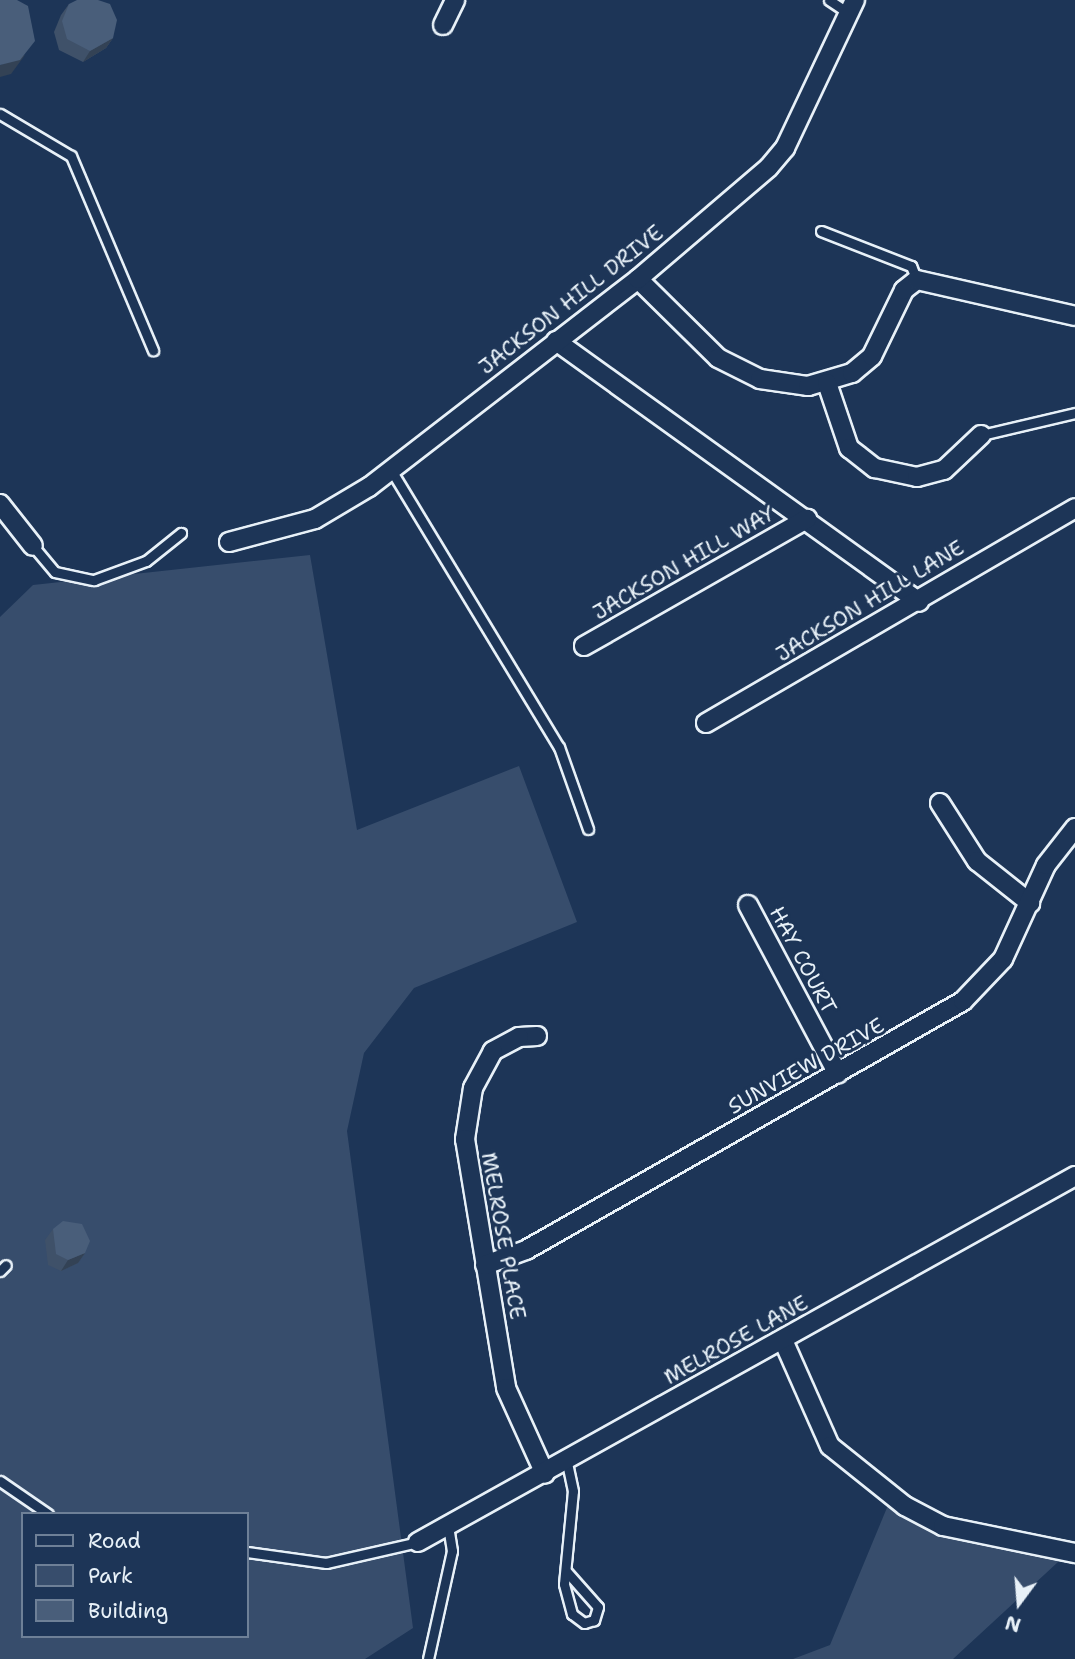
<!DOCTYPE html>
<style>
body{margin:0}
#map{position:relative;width:1075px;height:1659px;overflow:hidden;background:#1d3557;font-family:"Shantell Sans",sans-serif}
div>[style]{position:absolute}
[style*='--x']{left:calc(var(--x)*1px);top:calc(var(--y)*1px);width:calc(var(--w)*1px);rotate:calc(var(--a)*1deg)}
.green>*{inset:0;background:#374d6c}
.roads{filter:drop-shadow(2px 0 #e8f1f8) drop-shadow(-2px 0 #e8f1f8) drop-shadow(0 2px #e8f1f8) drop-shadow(0 -2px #e8f1f8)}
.service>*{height:9px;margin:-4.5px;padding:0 4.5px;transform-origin:4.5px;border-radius:4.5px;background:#1d3557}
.minor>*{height:18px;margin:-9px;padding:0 9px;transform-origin:9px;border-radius:9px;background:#1d3557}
.wall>*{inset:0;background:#3f5169}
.shaded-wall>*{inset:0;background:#334255}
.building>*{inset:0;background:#495e7a}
span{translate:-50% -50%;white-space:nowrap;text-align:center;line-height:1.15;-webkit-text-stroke:6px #1d3557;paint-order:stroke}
.street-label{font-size:21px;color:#e8f1f8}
.legend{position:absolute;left:21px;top:1512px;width:228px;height:126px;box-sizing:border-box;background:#1d3557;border:2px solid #6e8097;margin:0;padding:9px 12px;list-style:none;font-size:21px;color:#e8f1f8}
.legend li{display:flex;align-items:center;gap:14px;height:35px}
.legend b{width:35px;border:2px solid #6e8097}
.north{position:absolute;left:984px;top:1568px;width:70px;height:70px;-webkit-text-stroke:5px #1d3557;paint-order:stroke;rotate:196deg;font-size:19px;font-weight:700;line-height:28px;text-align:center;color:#e8f1f8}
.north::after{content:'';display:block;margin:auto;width:24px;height:32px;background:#e8f1f8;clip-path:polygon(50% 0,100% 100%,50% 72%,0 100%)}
</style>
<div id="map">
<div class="green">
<i style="clip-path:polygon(evenodd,310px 555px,357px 830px,519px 766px,577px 922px,414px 988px,364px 1053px,347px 1131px,413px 1628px,365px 1659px,0 1659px,0 617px,33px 585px,310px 555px,23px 1514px,247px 1514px,247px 1636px,23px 1636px,23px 1514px)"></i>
<i style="clip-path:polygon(891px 1498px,1070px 1551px,953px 1659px,793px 1659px,830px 1645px)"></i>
</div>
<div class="roads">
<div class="service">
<i style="--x:829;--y:0;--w:22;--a:34"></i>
<i style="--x:0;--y:114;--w:82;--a:30.6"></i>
<i style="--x:71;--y:156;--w:211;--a:67.1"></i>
<i style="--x:821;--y:231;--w:97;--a:21.3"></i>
<i style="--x:911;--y:266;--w:15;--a:67"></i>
<i style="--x:981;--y:435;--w:97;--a:-13.2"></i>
<i style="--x:391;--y:470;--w:324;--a:58.8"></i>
<i style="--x:559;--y:747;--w:87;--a:70.5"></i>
<i style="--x:33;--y:546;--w:34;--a:50"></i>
<i style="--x:55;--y:572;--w:40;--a:12"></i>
<i style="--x:94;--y:580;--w:55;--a:-20.1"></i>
<i style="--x:146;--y:561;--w:45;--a:-38.7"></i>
<i style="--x:0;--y:1271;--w:8;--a:-45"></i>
<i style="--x:0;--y:1481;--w:58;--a:34.5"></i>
<i style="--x:247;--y:1552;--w:80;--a:7.9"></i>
<i style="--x:326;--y:1563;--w:94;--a:-12.9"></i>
<i style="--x:566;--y:1571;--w:48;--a:48.4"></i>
<i style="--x:598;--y:1607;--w:14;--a:107"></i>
<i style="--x:594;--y:1620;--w:10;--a:163"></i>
<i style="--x:584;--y:1623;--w:15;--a:-143"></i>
<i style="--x:572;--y:1614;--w:31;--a:-105"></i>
<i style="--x:564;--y:1584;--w:93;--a:-84.5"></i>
<i style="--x:573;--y:1491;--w:30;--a:-102"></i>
<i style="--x:428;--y:1659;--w:111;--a:-77.5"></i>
<i style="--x:452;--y:1551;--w:24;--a:-99"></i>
</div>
<div class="minor">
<i style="--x:443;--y:25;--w:28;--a:-64"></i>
<i style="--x:638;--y:279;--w:112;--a:44.6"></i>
<i style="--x:718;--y:358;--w:47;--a:26.6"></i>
<i style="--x:760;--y:379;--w:49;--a:8.3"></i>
<i style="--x:808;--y:386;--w:46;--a:-16.5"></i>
<i style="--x:852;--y:373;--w:26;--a:-40"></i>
<i style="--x:872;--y:356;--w:73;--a:-64.1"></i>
<i style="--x:904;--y:290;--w:16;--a:-38"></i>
<i style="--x:917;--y:280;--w:162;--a:12.8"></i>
<i style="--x:556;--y:341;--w:447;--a:35.7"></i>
<i style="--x:827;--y:383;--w:69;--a:71.3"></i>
<i style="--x:849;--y:448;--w:33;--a:38"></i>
<i style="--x:875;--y:468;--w:43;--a:12.1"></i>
<i style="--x:917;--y:477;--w:28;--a:-15"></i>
<i style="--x:944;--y:470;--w:51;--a:-43.4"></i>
<i style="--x:0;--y:504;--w:53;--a:51.8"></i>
<i style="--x:229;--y:542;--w:89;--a:-15"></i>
<i style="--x:315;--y:519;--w:63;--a:-30.7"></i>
<i style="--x:369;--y:487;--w:340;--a:-37.7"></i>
<i style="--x:638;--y:279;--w:172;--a:-40.5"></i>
<i style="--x:769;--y:167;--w:25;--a:-50"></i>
<i style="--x:785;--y:148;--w:164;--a:-64.7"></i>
<i style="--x:584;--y:646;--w:257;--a:-29.7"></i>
<i style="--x:706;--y:723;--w:427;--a:-30.2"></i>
<i style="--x:940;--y:803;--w:69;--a:57.5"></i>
<i style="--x:977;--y:861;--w:68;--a:38.4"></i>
<i style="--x:748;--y:905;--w:191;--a:62"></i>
<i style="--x:537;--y:1036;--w:18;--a:177"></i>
<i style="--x:519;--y:1037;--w:30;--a:152"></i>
<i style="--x:493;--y:1051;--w:42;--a:118.4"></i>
<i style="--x:473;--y:1088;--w:52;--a:98.9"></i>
<i style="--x:465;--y:1139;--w:252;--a:80.6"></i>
<i style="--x:506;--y:1388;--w:94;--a:65.6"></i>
<i style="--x:485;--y:1265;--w:44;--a:-20.1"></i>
<i style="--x:526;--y:1250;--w:503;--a:-29.67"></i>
<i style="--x:963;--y:1001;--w:58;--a:-46.4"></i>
<i style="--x:1003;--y:959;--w:103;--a:-65.4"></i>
<i style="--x:1046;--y:865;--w:47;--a:-51.9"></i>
<i style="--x:783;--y:1340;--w:116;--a:66.1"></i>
<i style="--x:830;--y:1446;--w:96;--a:38.7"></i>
<i style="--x:905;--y:1506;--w:43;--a:27.8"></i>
<i style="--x:943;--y:1526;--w:135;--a:11.6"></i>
<i style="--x:418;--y:1542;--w:752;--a:-29.12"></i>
</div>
</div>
<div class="wall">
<i style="clip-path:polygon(69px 4px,113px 38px,106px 48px,83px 62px,59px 50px,54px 32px,61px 15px)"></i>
<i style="clip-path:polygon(53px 1229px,85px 1253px,78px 1263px,61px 1271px,48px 1265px,45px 1240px)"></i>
</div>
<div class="shaded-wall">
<i style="clip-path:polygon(113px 38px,106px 48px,83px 62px,90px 51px)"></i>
<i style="clip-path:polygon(25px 55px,11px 74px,0 77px,0 65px)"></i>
<i style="clip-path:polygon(85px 1253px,78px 1263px,61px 1271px,68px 1260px)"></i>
</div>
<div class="building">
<i style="clip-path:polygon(0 0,17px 0,28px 6px,35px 41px,20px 60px,0 65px)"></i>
<i style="clip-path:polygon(77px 0,98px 0,110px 4px,117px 20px,113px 38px,90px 51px,67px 39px,62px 21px,69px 4px)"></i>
<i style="clip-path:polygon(63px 1221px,82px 1224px,90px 1241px,85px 1253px,68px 1260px,56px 1254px,53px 1229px)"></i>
</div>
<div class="street-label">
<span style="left:571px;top:300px;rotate:-38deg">JACKSON HILL DRIVE</span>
<span style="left:684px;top:563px;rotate:-30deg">JACKSON HILL WAY</span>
<span style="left:870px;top:601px;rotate:-31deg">JACKSON HILL LANE</span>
<span style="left:803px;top:960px;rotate:62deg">HAY COURT</span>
<span style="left:806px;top:1066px;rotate:-29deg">SUNVIEW DRIVE</span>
<span style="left:503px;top:1236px;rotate:80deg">MELROSE PLACE</span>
<span style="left:736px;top:1340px;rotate:-29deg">MELROSE LANE</span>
</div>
<ul class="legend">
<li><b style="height:9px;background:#1d3557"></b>Road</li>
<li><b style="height:19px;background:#374d6c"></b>Park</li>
<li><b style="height:19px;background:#495e7a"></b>Building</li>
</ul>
<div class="north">N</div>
</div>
